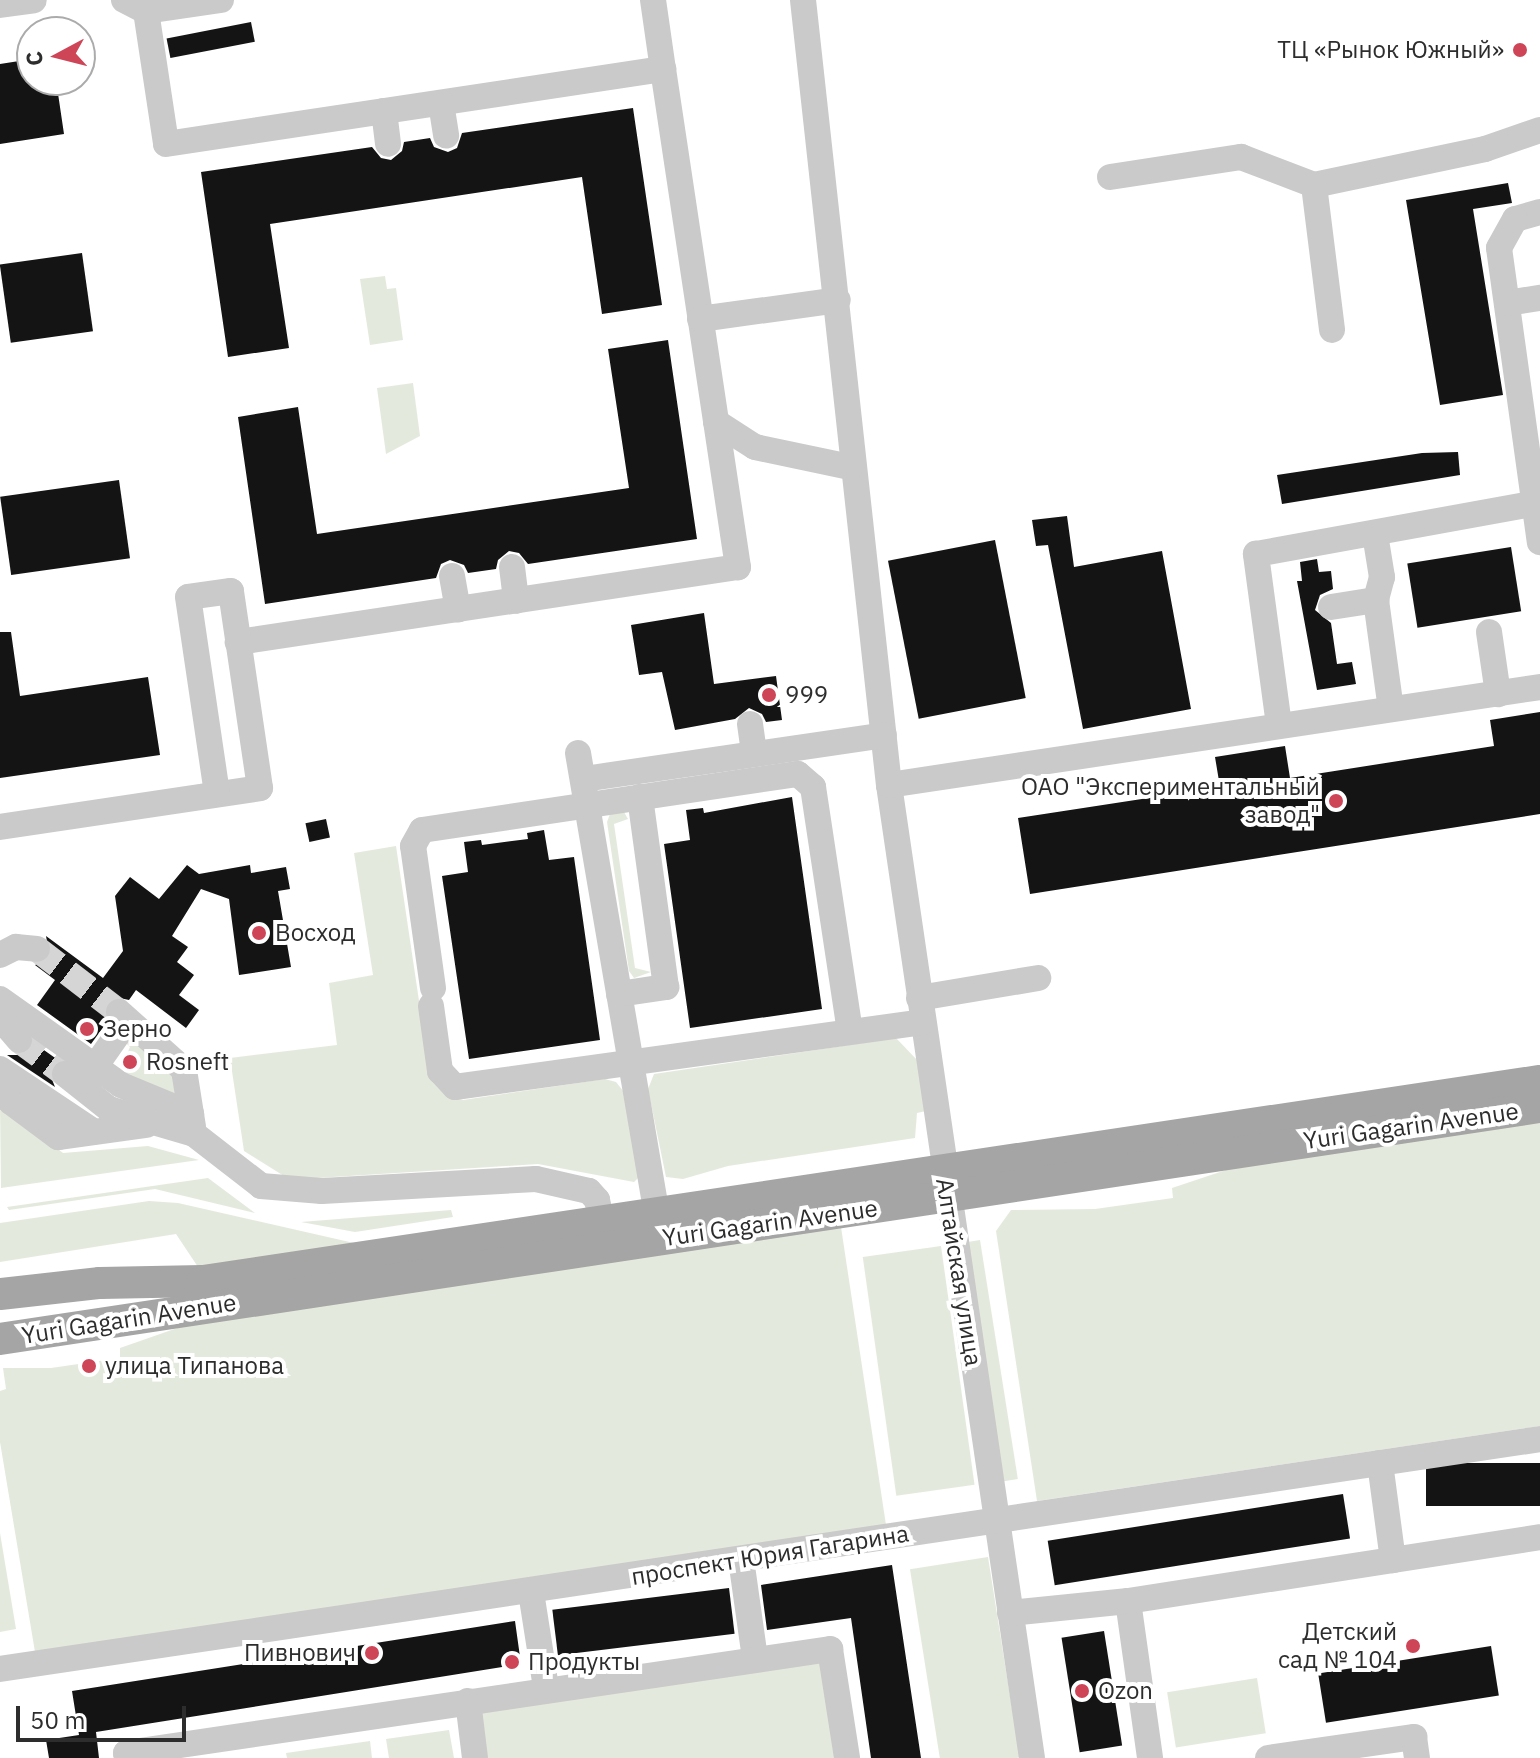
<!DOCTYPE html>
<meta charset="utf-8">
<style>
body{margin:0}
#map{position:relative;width:1540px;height:1758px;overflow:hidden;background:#fff;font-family:"IBM Plex Sans",sans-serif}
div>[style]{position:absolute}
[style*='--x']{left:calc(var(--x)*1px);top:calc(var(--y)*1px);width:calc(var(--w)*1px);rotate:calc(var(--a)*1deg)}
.green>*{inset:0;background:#e4e9dd;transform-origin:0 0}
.building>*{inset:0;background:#141414;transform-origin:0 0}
.minor-tunnel>*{height:26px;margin-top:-13px;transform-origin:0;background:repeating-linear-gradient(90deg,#d5d5d5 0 26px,transparent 0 39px)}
.minor>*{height:26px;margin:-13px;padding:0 13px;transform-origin:13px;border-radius:13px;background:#cacaca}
.major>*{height:32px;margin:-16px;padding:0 16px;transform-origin:16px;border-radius:16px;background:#a5a5a5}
.dots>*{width:22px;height:22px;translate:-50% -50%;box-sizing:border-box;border:4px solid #fff;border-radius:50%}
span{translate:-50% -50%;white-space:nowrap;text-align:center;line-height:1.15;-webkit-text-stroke:8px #fff;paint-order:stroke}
.poi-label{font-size:24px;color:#2d2d2d}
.right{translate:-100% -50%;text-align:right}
.left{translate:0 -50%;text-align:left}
.street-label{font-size:24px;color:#2d2d2d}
.north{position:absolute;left:16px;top:16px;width:80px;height:80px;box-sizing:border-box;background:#fff;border:2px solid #ababab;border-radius:50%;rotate:263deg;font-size:22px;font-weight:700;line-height:32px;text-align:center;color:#2d2d2d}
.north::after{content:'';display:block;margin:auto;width:28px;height:36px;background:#cf4558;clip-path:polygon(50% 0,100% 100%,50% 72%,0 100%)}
.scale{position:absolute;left:16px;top:1706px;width:170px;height:36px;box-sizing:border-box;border:4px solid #2d2d2d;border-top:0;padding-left:10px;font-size:24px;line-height:28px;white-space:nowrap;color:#2d2d2d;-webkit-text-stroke:6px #fff;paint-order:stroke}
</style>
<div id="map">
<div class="green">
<i style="clip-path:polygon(385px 276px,387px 289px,396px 288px,403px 340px,370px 345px,360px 279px)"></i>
<i style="clip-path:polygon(413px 383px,420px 436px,386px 454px,377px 388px)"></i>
<i style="clip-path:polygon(624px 812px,628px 819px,614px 824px,635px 968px,651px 972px,634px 978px,629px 971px,607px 822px,610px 814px)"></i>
<i style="clip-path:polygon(396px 846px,429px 1068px,452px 1097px,463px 1100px,605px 1079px,616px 1082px,624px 1092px,639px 1177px,634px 1182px,538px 1164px,317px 1178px,284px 1176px,244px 1151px,230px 1058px,337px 1045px,329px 983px,373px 975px,354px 853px)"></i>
<i style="clip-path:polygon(132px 1033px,174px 1069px,175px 1097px,127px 1078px,123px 1063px,130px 1047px,125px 1042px)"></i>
<i style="clip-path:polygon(896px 1038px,918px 1061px,926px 1111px,917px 1113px,915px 1138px,728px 1166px,683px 1179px,666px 1177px,648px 1089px,654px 1074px)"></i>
<i style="clip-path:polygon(0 1104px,63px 1153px,148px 1146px,199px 1160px,1px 1188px)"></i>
<i style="clip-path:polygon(1540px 1120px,1540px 1426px,1037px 1501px,996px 1231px,1011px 1210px,1095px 1209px,1173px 1198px,1172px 1188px,1238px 1166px)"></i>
<i style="clip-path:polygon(208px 1178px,255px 1213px,155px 1189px,9px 1210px,7px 1207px)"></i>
<i style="clip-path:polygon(149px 1201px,178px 1203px,354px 1243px,198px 1267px,176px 1234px,0 1262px,0 1223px)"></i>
<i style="clip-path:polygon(451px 1210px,453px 1217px,355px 1232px,301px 1222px)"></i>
<i style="clip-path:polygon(841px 1227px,886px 1525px,35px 1652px,0 1442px,0 1391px,6px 1389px,3px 1368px,51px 1368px,120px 1358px,120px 1348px,183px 1326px)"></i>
<i style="left:980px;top:1240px;width:242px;height:14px;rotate:81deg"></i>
<i style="left:941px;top:1246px;width:241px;height:79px;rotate:82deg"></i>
<i style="clip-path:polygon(0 1533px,16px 1629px,0 1632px)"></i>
<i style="left:988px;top:1557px;width:203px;height:79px;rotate:81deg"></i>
<i style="clip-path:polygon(821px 1662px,837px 1758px,483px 1758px,476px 1709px)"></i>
<i style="left:1257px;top:1678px;width:56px;height:91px;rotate:81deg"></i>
<i style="clip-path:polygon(449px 1730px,454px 1758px,389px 1758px,386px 1739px)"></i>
<i style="clip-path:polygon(370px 1741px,372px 1758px,287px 1758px,286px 1753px)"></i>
</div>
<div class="building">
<i style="left:251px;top:22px;width:20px;height:86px;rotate:79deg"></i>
<i style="clip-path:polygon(32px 59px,32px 80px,56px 80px,64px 134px,0 144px,0 64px)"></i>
<i style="clip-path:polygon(633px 108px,662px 305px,602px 314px,582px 177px,270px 224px,289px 348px,228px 357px,201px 172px,372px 147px,381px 158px,391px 160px,402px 151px,404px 142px,430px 138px,434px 147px,448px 152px,457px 148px,462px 133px)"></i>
<i style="clip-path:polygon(1508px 183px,1512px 203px,1473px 209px,1503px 395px,1440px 405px,1406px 200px)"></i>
<i style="left:82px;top:253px;width:79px;height:83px;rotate:82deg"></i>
<i style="clip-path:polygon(668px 340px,697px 539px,528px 564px,519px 553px,509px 551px,498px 560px,496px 569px,468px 573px,464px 565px,450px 560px,441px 564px,436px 578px,265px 604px,238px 417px,298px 407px,317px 534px,629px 488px,608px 349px)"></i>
<i style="clip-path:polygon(1458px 452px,1460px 475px,1282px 504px,1277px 475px,1422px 453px)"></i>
<i style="left:119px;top:480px;width:79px;height:120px;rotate:82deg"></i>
<i style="clip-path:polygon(1067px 516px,1074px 567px,1162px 551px,1191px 709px,1083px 729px,1048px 545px,1036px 546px,1032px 520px)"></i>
<i style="left:995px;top:540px;width:161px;height:109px;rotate:79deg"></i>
<i style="left:1511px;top:547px;width:65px;height:105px;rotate:81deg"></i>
<i style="clip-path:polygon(1317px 559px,1319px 572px,1331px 571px,1333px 589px,1320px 595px,1315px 610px,1331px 623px,1337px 664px,1352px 662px,1356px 684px,1317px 690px,1297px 581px,1302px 581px,1300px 562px)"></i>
<i style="clip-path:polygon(704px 613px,714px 684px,776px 676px,782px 720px,766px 722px,762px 714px,749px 708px,735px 719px,675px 730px,662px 672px,639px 675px,631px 625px)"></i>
<i style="clip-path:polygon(0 632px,11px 632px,20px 696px,148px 677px,160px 755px,0 778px)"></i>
<i style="clip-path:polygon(1540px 712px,1540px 814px,1030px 894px,1018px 818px,1220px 787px,1215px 757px,1285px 746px,1290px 778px,1494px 746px,1490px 720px)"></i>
<i style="clip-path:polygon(792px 797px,822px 1009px,690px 1028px,664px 844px,690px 840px,686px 810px,703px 808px,704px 813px)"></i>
<i style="left:326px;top:819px;width:19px;height:21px;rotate:78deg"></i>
<i style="clip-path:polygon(544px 830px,549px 860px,574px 857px,600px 1040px,469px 1059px,442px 876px,468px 872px,464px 842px,481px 840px,482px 845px,528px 839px,527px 833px)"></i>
<i style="clip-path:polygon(187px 865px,199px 874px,250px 865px,251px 873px,286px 867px,290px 889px,278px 891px,291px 967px,239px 975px,229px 899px,201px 889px,172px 936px,188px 947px,177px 962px,194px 975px,179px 995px,199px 1010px,186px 1028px,136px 990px,129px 1000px,115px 997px,107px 1002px,107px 1022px,91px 1044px,37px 1005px,55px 980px,35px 965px,50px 958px,46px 936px,103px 978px,123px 951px,115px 896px,130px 877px,159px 899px)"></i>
<i style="clip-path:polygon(34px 1043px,58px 1060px,49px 1072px,55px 1087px,7px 1055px,23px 1055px)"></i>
<i style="left:1540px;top:1463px;width:43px;height:114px;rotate:90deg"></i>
<i style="left:1343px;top:1494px;width:45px;height:299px;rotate:81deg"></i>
<i style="clip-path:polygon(892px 1565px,921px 1758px,871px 1758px,851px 1618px,767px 1630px,761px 1585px)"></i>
<i style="left:729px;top:1588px;width:46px;height:178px;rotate:83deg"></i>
<i style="clip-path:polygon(515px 1621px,521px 1664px,96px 1732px,99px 1758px,49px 1758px,46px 1740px,79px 1735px,72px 1691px)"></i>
<i style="left:1104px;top:1631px;width:116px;height:43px;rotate:81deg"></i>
<i style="left:1491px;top:1646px;width:50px;height:175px;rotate:81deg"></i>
</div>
<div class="minor-tunnel">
<i style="--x:37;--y:949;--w:103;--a:37.5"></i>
<i style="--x:19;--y:1040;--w:57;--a:36.5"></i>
</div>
<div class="minor">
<i style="--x:124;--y:0;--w:25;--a:27"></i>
<i style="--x:221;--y:0;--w:76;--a:171.7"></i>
<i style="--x:146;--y:11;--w:134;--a:81.4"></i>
<i style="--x:166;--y:144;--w:503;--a:-8.58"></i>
<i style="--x:663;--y:69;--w:504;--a:81.44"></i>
<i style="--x:738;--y:567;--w:506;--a:171.47"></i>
<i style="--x:653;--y:0;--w:70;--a:81.8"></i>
<i style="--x:803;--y:0;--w:790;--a:83.75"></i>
<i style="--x:889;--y:785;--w:983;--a:81.64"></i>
<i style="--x:0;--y:5;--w:34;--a:-8"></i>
<i style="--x:441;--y:103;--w:33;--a:81"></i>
<i style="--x:384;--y:111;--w:33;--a:83"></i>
<i style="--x:1110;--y:177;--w:133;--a:-8.7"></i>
<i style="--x:1241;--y:157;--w:78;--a:21"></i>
<i style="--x:1314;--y:185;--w:175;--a:-11.9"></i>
<i style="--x:1485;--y:149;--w:58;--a:-19.1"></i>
<i style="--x:1314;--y:185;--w:146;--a:82.9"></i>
<i style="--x:1540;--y:212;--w:26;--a:164"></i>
<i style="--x:1515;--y:219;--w:33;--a:119"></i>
<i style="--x:1499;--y:248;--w:297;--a:82.1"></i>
<i style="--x:1507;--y:303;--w:33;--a:-9"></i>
<i style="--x:700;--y:319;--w:139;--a:-7.8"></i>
<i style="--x:716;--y:422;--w:46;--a:32.7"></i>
<i style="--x:755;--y:447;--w:97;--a:11.9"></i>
<i style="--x:1375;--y:534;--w:44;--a:80.8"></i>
<i style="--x:1382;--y:577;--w:24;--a:105"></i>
<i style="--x:1376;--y:600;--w:110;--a:82.2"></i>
<i style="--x:512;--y:567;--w:34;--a:83"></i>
<i style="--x:452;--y:576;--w:34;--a:80"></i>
<i style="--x:1331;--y:607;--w:46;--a:-8.8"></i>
<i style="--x:1489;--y:632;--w:63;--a:81.7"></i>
<i style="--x:750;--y:724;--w:29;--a:82"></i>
<i style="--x:1279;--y:725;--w:173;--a:-97.7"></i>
<i style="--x:1256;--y:554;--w:280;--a:-10.3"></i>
<i style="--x:578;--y:753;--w:485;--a:80.3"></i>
<i style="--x:584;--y:779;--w:303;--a:-8.3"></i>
<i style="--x:889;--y:785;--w:658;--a:-8.56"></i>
<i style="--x:0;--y:827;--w:263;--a:-8.5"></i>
<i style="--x:260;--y:788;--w:199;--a:-98.4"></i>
<i style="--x:231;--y:591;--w:43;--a:172.1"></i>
<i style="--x:188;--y:597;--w:199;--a:81.6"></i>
<i style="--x:0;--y:955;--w:18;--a:-27"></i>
<i style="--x:16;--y:947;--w:21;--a:5"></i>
<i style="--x:433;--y:988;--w:143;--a:-98"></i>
<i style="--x:413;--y:846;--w:18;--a:-61"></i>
<i style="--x:422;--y:830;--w:380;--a:-8.5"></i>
<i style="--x:798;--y:774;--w:20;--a:41"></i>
<i style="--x:813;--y:787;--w:247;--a:81.4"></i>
<i style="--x:619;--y:994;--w:48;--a:-8.5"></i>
<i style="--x:666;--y:987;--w:192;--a:-97.8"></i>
<i style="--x:919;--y:998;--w:121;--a:-9.5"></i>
<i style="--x:0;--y:999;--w:148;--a:35.4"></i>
<i style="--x:121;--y:1085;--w:76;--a:22.5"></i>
<i style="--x:431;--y:1006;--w:66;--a:82.1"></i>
<i style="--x:440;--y:1071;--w:22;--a:47"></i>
<i style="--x:455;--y:1087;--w:472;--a:-7.9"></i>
<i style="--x:119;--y:1012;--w:87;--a:41.7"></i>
<i style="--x:184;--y:1070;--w:58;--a:81"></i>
<i style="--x:0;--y:1018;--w:29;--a:49"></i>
<i style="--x:0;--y:1069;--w:113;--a:33.8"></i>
<i style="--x:0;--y:1072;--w:32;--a:70"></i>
<i style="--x:11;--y:1102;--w:59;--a:36.7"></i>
<i style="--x:58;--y:1137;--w:89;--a:-7.8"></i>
<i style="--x:65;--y:1074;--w:56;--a:38.5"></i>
<i style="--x:109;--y:1109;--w:89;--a:16.4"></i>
<i style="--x:194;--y:1134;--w:85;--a:37.8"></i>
<i style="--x:261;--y:1186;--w:61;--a:4.7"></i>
<i style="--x:322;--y:1191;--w:214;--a:-3.2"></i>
<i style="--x:536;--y:1179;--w:54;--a:12.8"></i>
<i style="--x:589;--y:1191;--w:12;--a:48"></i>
<i style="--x:597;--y:1200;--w:41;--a:77.3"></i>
<i style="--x:85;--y:1081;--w:73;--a:-55"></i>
<i style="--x:1380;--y:1463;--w:98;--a:82.4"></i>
<i style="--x:741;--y:1559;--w:101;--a:82"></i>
<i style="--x:531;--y:1592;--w:97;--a:81.1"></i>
<i style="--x:1128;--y:1601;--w:159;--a:82"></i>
<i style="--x:1010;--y:1613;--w:119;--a:-5.8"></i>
<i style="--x:1128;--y:1601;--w:417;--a:-8.8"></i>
<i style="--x:0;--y:1669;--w:1557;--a:-8.49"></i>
<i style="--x:468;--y:1701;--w:57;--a:83"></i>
<i style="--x:127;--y:1758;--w:5;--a:-101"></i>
<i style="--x:126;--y:1753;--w:712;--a:-8.4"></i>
<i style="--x:830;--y:1649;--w:110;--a:81.1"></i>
<i style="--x:1268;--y:1758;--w:148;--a:-8.2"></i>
<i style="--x:1414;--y:1737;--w:21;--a:82"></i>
</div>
<div class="major">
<i style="--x:0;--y:1294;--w:101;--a:-6.3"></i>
<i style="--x:100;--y:1283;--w:103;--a:-1.1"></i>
<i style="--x:203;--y:1281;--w:1352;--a:-8.51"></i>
<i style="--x:0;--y:1339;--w:1557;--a:-8.57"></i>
</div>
<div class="dots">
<i style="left:1520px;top:50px;background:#cf4558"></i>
<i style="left:769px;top:695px;background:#cf4558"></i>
<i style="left:1336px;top:801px;background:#cf4558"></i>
<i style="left:259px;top:933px;background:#cf4558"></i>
<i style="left:87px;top:1029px;background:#cf4558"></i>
<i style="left:130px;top:1062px;background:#cf4558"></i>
<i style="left:89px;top:1366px;background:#cf4558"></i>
<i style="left:1413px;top:1646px;background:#cf4558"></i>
<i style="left:372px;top:1653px;background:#cf4558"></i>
<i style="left:512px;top:1662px;background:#cf4558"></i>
<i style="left:1082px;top:1691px;background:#cf4558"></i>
</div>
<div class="poi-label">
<span class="right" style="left:1504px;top:50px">ТЦ «Рынок Южный»</span>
<span class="left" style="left:785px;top:695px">999</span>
<span class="right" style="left:1320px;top:801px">ОАО "Экспериментальный<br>завод"</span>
<span class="left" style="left:275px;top:933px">Восход</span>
<span class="left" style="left:103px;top:1029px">Зерно</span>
<span class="left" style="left:146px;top:1062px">Rosneft</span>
<span class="left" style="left:105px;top:1366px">улица Типанова</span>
<span class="right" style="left:1397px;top:1646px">Детский<br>сад № 104</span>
<span class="right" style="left:356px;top:1653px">Пивнович</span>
<span class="left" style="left:528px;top:1662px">Продукты</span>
<span class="left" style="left:1098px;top:1691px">Ozon</span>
</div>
<div class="street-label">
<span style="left:1411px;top:1126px;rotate:-8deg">Yuri Gagarin Avenue</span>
<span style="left:770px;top:1223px;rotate:-8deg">Yuri Gagarin Avenue</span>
<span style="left:959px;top:1272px;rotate:81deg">Алтайская улица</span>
<span style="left:129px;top:1319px;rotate:-9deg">Yuri Gagarin Avenue</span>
<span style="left:770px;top:1555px;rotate:-9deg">проспект Юрия Гагарина</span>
</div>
<div class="north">С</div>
<div class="scale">50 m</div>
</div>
